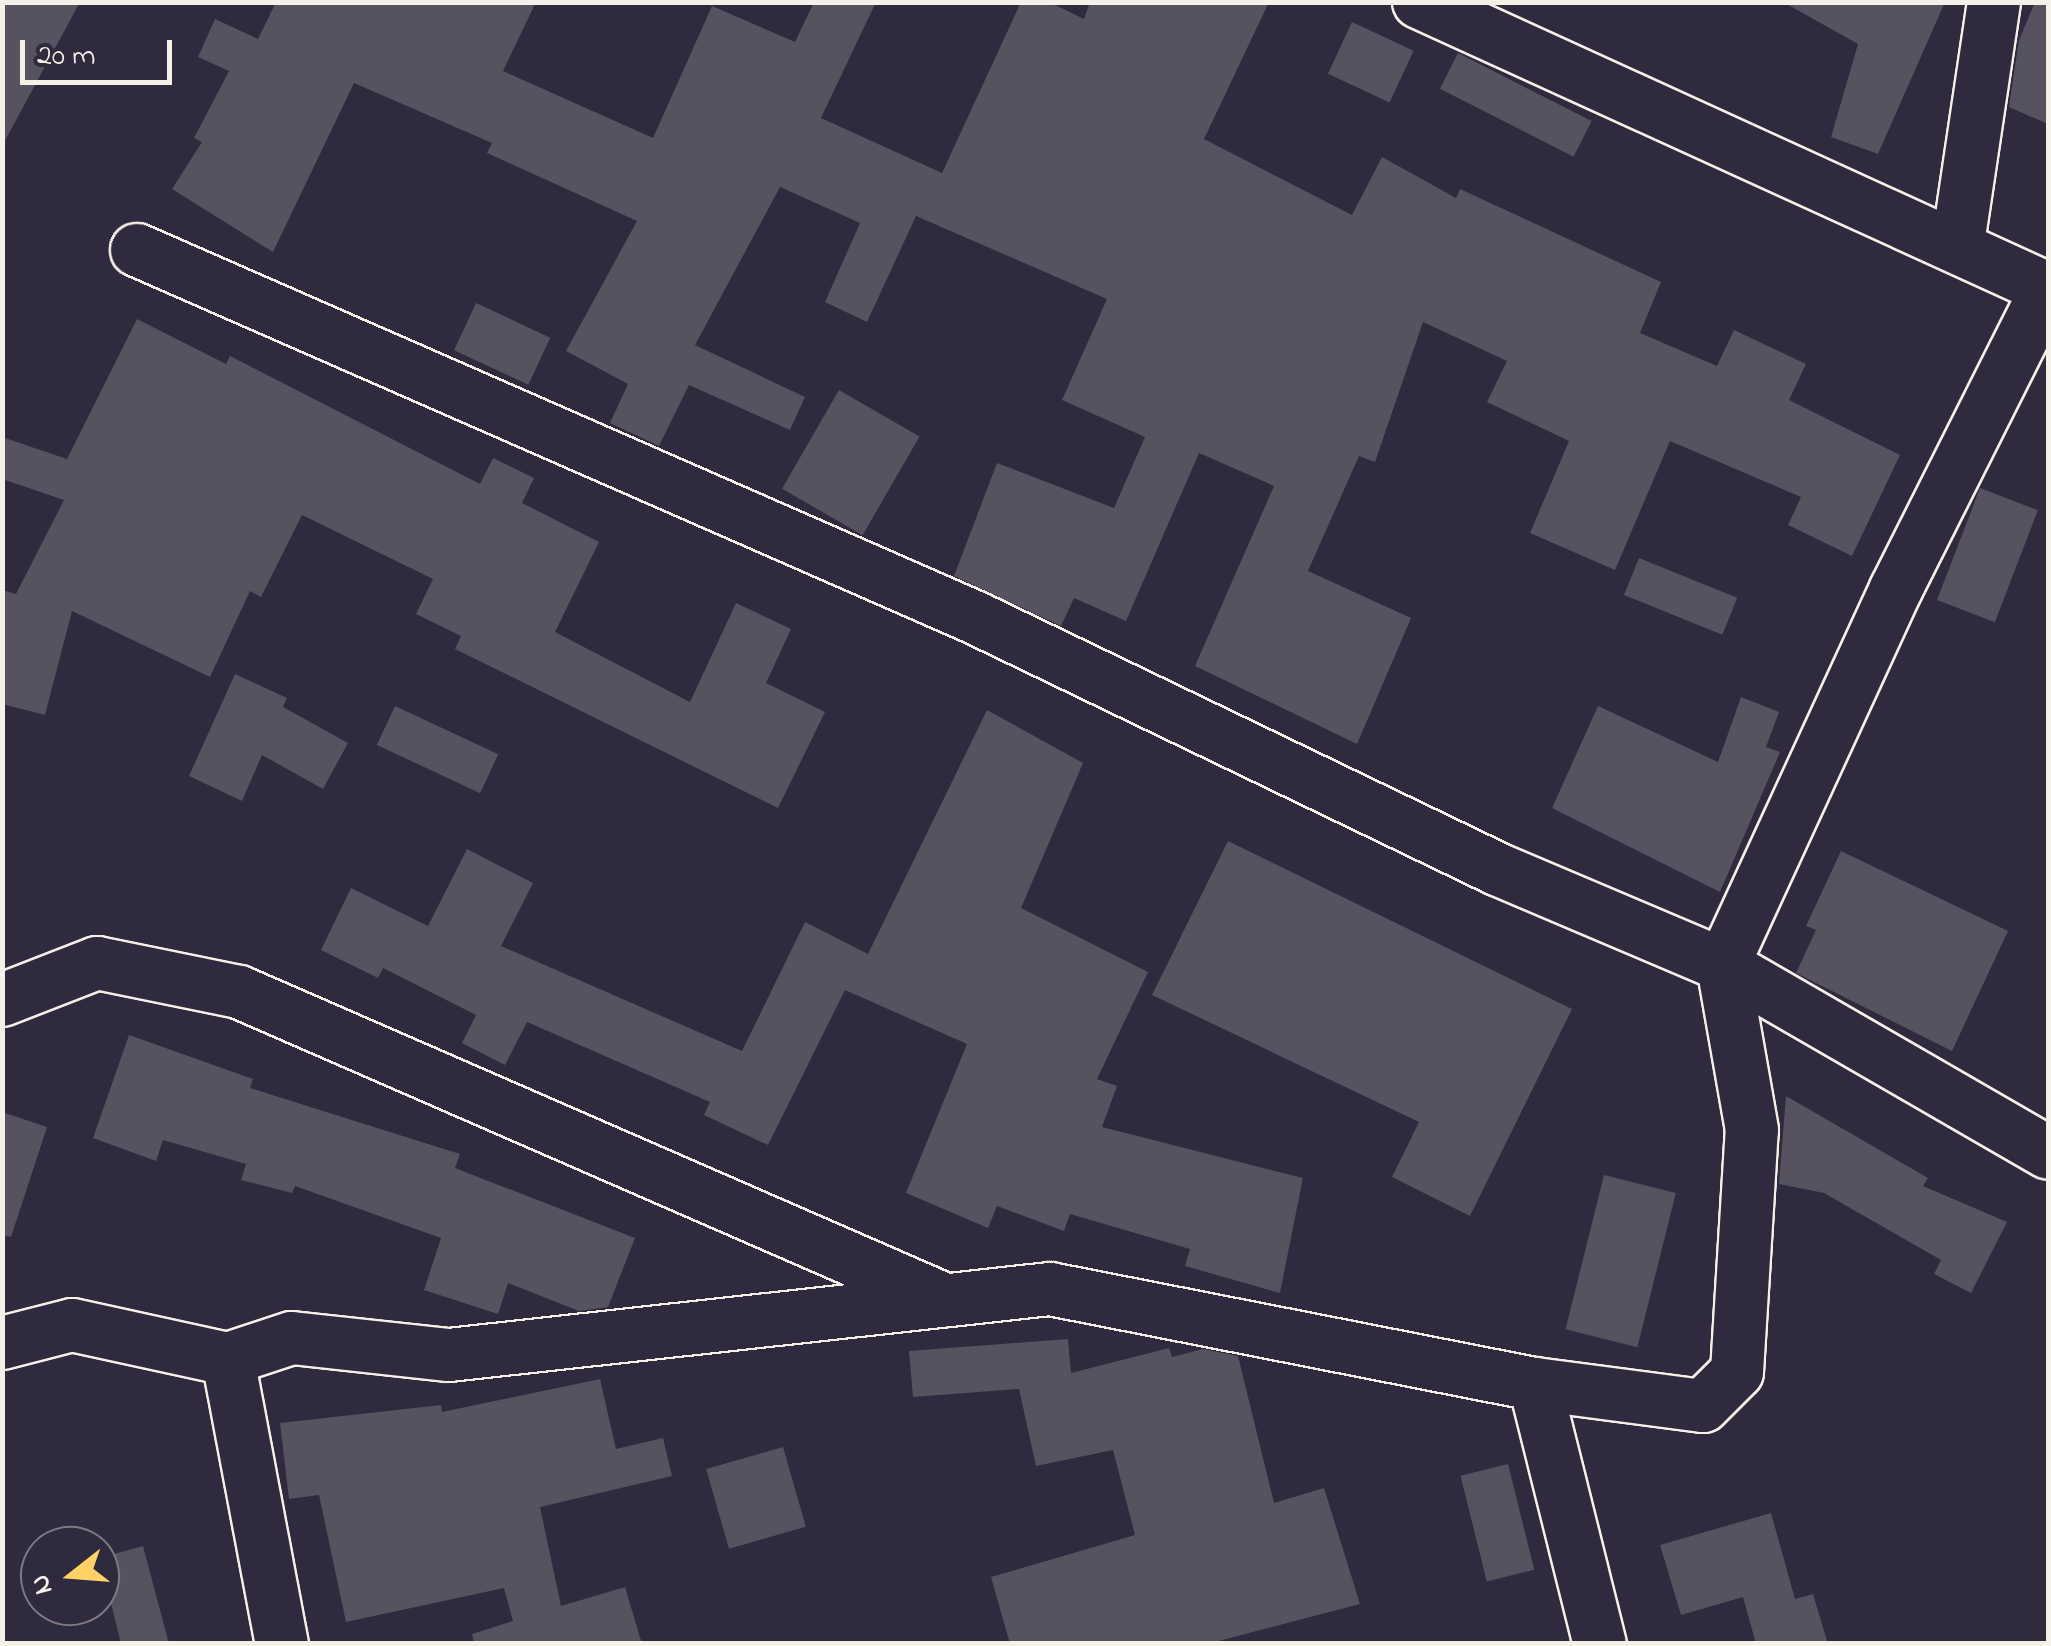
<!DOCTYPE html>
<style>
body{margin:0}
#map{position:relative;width:2051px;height:1646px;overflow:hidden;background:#2f2a3d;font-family:"Indie Flower",sans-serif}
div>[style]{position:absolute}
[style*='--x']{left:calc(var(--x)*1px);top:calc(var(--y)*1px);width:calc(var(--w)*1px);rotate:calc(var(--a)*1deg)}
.building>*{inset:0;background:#56525f;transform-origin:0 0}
.roads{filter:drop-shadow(2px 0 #f4f1e8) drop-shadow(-2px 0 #f4f1e8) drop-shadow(0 2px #f4f1e8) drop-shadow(0 -2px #f4f1e8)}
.minor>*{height:52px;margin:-26px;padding:0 26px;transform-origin:26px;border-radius:26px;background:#2f2a3d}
span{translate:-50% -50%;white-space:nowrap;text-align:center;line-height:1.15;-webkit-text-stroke:8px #2f2a3d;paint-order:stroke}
.frame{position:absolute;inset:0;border:5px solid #f4f1e8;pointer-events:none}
.north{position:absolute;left:20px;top:1526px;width:100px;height:100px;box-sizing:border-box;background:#2f2a3d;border:2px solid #7e7a81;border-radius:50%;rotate:253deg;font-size:28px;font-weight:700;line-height:40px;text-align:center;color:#f4f1e8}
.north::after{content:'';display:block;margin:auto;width:35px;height:45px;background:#ffd166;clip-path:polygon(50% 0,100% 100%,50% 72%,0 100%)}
.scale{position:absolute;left:20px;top:40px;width:152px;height:45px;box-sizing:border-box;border:5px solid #f4f1e8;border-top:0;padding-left:12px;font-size:30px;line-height:35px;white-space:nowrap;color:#f4f1e8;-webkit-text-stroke:8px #2f2a3d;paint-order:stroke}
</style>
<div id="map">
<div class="building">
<i style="clip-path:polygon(2px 2px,80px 2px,2px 146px)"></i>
<i style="clip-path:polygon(276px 2px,536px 2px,503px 71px,653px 138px,712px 6px,795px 42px,814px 2px,876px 2px,821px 118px,942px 173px,1021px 2px,1049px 2px,1084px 19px,1090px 2px,1269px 2px,1204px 139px,1352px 215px,1382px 157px,1456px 198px,1460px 189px,1661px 282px,1640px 333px,1717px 366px,1734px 330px,1806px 364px,1789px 400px,1900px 455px,1852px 556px,1788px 525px,1801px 497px,1670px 441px,1615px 570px,1530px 533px,1569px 441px,1487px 402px,1507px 361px,1423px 322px,1375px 462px,1359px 456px,1308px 571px,1411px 618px,1357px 744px,1195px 666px,1274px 486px,1199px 453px,1126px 621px,1074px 598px,1061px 626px,954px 576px,997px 463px,1114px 508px,1145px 437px,1062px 400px,1107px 299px,916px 216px,867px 322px,825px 302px,860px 223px,780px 187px,695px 345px,805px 397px,790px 430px,689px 385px,659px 446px,610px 423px,628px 384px,566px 351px,637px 221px,487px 153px,492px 143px,354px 83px,273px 252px,172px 189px,202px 142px,194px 138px,229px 71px,198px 57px,215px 19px,258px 39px)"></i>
<i style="clip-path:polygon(1783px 2px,1945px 2px,1878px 154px,1831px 137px,1858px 44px)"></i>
<i style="clip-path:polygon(2035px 2px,2048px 2px,2048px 124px,2009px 107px,2019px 40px)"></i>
<i style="left:1352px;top:22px;width:68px;height:57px;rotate:25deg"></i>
<i style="left:1458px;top:53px;width:150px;height:40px;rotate:27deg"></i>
<i style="left:476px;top:303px;width:82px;height:52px;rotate:25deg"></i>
<i style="clip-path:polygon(137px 319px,226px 364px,230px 356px,480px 484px,493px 458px,534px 478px,522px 503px,599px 542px,555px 632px,690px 702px,736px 603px,791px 629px,766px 683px,825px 712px,778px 808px,455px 649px,461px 636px,416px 614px,433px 579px,302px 515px,261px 597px,250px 591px,210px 677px,72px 611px,45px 715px,2px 704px,2px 590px,16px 594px,64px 500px,2px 479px,2px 437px,67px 459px)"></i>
<i style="left:839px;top:390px;width:93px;height:114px;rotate:30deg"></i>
<i style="left:1980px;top:488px;width:62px;height:120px;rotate:21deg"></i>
<i style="left:1639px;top:558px;width:106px;height:40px;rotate:22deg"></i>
<i style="clip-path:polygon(235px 674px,287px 698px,283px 707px,348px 743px,323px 789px,262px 755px,242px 801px,189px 776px)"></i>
<i style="clip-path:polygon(1741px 697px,1779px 712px,1766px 747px,1780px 752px,1720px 892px,1552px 808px,1598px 706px,1718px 762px)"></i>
<i style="left:395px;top:706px;width:114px;height:43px;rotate:25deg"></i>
<i style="clip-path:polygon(987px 710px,1083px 763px,1021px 908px,1148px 972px,1097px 1079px,1117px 1086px,1102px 1127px,1303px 1178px,1280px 1293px,1185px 1266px,1190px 1249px,1070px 1214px,1064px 1231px,997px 1206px,988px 1228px,906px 1193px,967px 1044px,845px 990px,768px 1145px,704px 1115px,710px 1102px,527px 1022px,505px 1065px,462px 1043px,476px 1015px,383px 968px,378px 978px,321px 950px,351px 888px,428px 926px,467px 849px,533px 883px,501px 946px,742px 1051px,805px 922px,868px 954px)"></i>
<i style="clip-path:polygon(1228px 841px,1572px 1009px,1470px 1216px,1392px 1177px,1419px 1122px,1152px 995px)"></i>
<i style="clip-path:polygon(1841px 851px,2008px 931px,1952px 1051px,1796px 973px,1816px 930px,1806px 926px)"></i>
<i style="clip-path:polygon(129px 1035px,253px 1079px,250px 1088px,460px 1154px,455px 1168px,635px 1238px,608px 1307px,579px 1311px,508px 1283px,498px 1314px,424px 1290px,441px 1238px,295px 1186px,292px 1193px,241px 1180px,246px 1164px,163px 1140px,156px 1161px,93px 1138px)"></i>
<i style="clip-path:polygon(1786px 1096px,1928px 1178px,1923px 1186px,2007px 1222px,1971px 1293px,1934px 1274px,1941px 1260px,1824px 1193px,1779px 1184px)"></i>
<i style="clip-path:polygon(2px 1112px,47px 1127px,11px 1237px,2px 1235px)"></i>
<i style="left:1604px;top:1175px;width:74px;height:159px;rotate:14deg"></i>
<i style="clip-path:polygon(1068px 1339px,1071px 1373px,1169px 1348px,1172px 1357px,1203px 1349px,1238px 1356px,1274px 1503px,1324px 1488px,1360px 1604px,1207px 1644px,1010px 1644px,991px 1577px,1135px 1535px,1113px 1450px,1036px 1466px,1019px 1389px,913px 1397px,909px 1351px)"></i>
<i style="clip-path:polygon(600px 1379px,616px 1449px,663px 1438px,672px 1476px,540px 1507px,561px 1606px,625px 1587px,642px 1644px,474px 1644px,472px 1634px,513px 1621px,504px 1588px,346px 1622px,319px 1495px,289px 1499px,280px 1423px,441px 1405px,442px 1412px)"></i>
<i style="left:783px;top:1447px;width:83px;height:80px;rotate:74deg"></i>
<i style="left:1508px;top:1464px;width:109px;height:49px;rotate:76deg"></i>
<i style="clip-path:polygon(1771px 1513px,1795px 1599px,1813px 1594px,1828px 1644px,1756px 1644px,1743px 1597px,1681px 1615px,1660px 1545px)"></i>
<i style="clip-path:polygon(143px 1546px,169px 1644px,121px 1644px,100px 1558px)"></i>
</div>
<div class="roads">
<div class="minor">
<i style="--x:1419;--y:2;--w:691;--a:24.53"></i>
<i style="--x:1958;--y:243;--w:244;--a:-81.5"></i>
<i style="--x:137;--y:250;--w:916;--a:23.68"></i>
<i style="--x:976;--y:618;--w:578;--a:25.72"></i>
<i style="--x:1497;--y:869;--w:246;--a:23"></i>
<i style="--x:1723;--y:965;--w:375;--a:30"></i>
<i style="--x:2;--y:1000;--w:102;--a:-21.3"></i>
<i style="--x:97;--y:963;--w:145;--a:11.5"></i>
<i style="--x:239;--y:992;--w:770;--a:23.57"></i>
<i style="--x:2;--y:1343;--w:72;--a:-14.4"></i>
<i style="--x:72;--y:1325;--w:160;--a:12.3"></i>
<i style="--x:228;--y:1359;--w:67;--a:-18.2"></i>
<i style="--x:292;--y:1338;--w:158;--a:6.2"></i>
<i style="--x:449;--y:1355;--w:605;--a:-6.27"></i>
<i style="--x:1050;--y:1289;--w:494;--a:11.1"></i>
<i style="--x:1535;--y:1384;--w:169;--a:7.5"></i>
<i style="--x:1703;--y:1406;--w:48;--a:-45"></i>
<i style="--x:1737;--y:1372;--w:242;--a:-86.5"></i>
<i style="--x:1752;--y:1130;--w:168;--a:-100"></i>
<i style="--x:1723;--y:965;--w:414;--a:-65.3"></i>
<i style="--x:1896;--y:589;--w:336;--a:-63.3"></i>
<i style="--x:228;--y:1359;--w:290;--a:79.3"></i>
<i style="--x:1535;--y:1384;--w:268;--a:76"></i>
</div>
</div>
<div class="frame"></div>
<div class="north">N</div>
<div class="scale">20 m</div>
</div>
